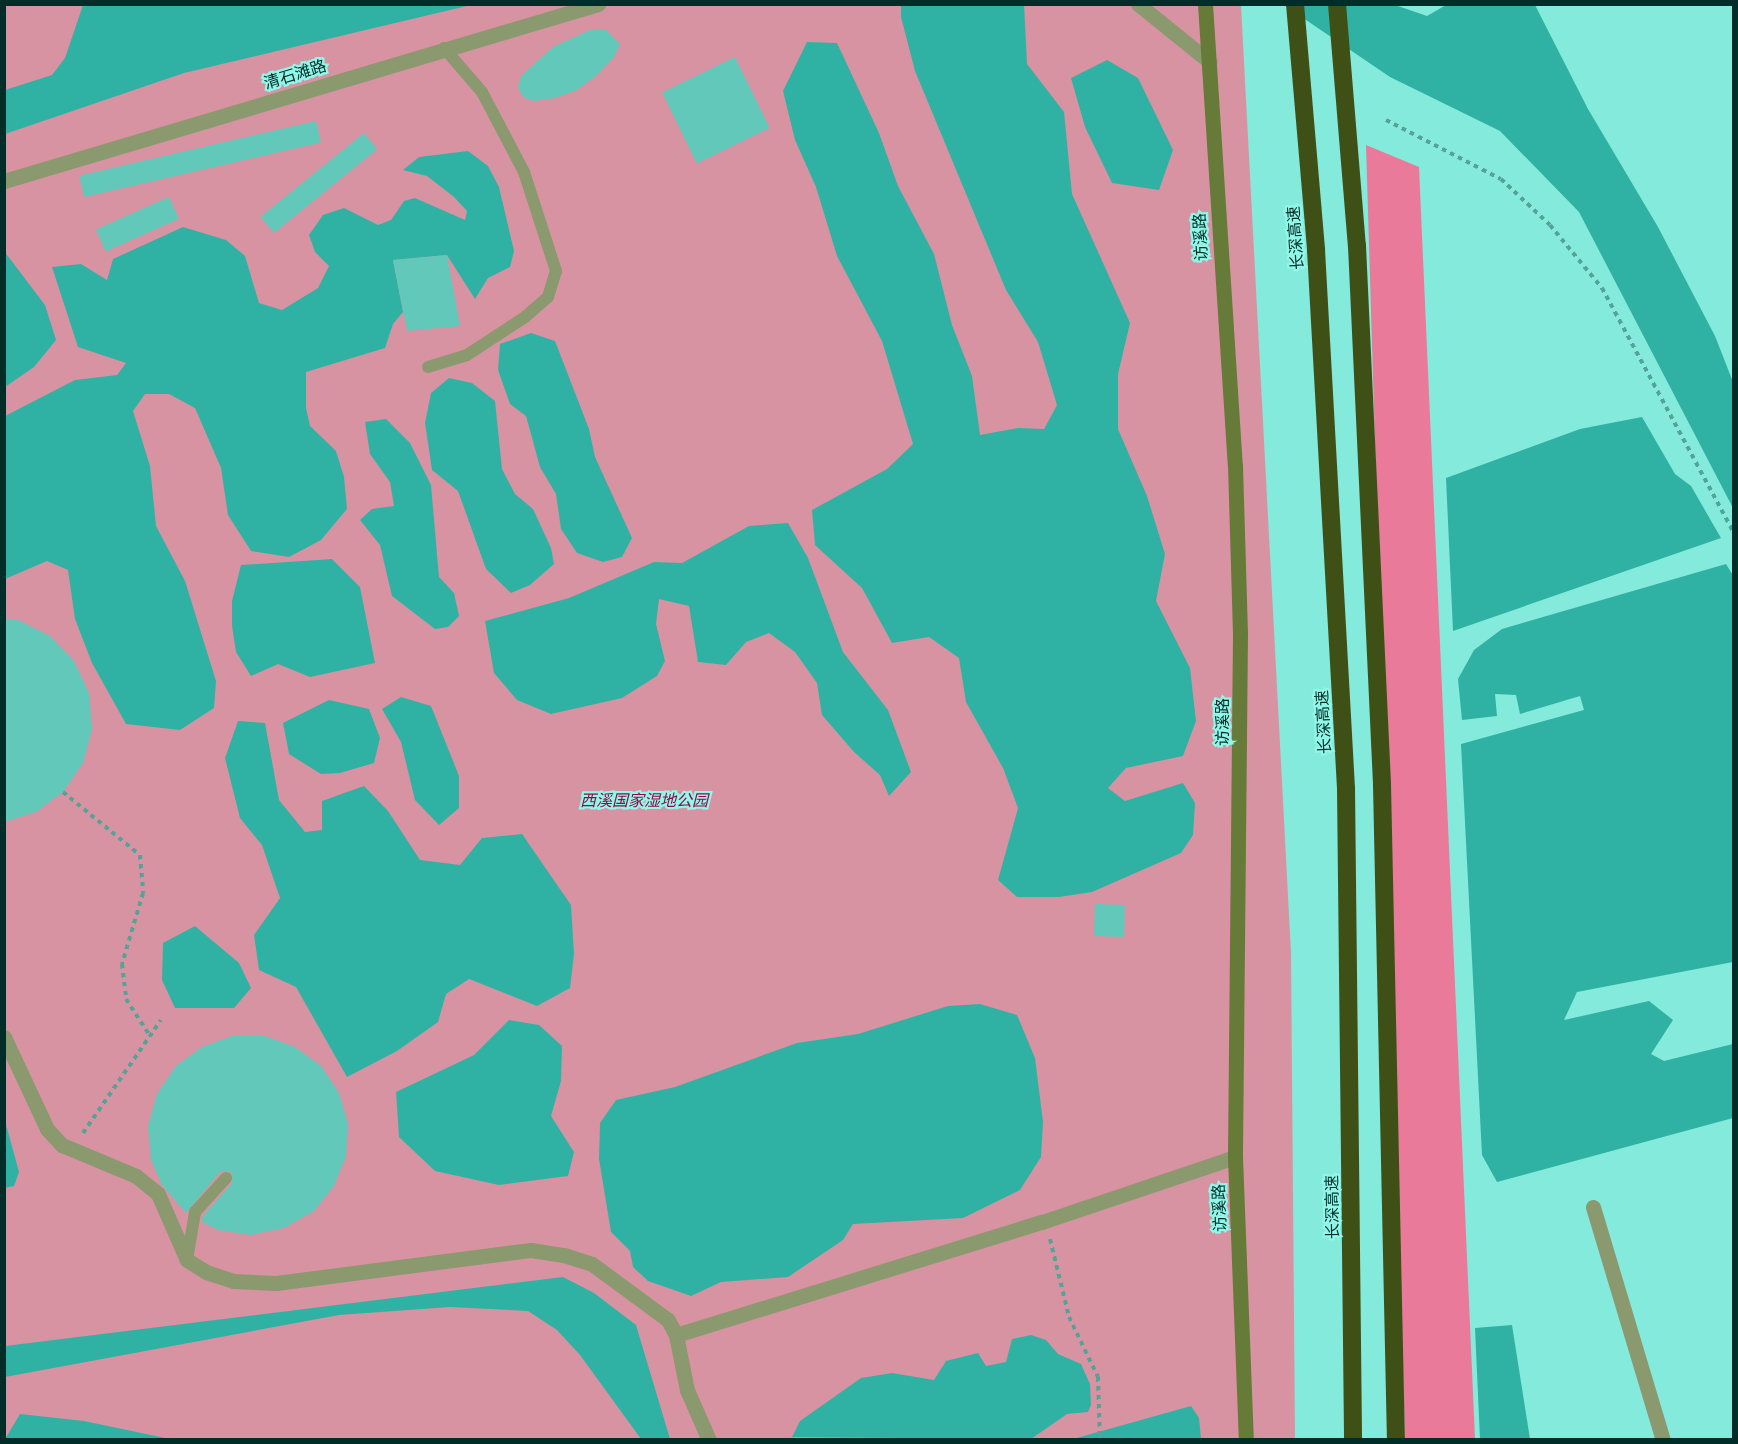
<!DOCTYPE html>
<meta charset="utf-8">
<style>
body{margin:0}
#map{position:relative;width:1738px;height:1444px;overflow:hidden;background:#84eadb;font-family:"Noto Serif","Noto Sans SC",serif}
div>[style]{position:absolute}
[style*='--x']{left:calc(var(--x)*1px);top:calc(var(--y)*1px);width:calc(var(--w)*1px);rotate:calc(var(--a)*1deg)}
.green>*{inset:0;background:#d893a3}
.forest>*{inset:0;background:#e97a99}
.water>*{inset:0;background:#2fb2a3}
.building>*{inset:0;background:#62c8ba;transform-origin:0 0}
.path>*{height:4px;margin-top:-2px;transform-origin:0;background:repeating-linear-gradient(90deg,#53a398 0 4.5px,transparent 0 9px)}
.lane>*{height:12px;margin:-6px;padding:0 6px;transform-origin:6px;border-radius:6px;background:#8a996e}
.street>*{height:15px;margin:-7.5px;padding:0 7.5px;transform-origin:7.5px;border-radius:7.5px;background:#8a996e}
.secondary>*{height:15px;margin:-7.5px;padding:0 7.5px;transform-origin:7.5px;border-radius:7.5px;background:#677b39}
.highway>*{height:18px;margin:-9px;padding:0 9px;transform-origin:9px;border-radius:9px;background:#3f5016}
span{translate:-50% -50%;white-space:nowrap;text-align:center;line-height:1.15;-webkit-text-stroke:4.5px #91f7e8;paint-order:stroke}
.street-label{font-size:16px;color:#002d28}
.park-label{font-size:16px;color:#940846;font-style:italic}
.frame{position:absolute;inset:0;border:6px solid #002d28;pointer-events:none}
</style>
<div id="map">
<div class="green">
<i style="clip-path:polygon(5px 5px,1241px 5px,1291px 953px,1295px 1439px,5px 1440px)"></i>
</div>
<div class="forest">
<i style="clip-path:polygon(1366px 145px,1419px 167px,1475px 1439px,1405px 1439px)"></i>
</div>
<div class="water">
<i style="clip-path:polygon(1024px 4px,1027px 64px,1064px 112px,1072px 194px,1130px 323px,1118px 374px,1118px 429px,1147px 496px,1165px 554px,1156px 601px,1190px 668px,1196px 721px,1183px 756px,1126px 768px,1108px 788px,1125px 801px,1183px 783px,1195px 803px,1193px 835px,1181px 853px,1092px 892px,1059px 897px,1017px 897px,998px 880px,1018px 808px,1003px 768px,966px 702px,959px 658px,929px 637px,892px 643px,862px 588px,815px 545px,812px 510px,887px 469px,913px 444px,882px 341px,837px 256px,816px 187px,795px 140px,783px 91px,807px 42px,837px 43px,879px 133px,898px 186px,934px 254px,952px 325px,972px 376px,980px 435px,1018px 428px,1044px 429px,1057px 405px,1038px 342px,1006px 290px,915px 71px,901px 17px,901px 5px)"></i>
<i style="clip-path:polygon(83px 5px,83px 4px,471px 5px,184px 73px,5px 134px,5px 90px,52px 75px,65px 58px)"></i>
<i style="clip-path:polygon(1284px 5px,1395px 5px,1427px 16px,1446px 5px,1535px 5px,1588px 109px,1658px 227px,1715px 336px,1733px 382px,1733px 508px,1579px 212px,1500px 131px,1390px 77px)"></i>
<i style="clip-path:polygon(1107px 60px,1138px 78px,1173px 150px,1159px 190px,1112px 183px,1085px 127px,1071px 78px)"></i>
<i style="clip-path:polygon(468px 151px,488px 166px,499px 187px,514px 251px,510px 267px,488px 278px,475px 299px,447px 255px,393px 260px,403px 312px,393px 324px,385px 348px,306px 372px,306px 408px,310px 426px,336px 451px,344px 477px,347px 509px,321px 540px,289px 557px,251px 551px,228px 515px,221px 468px,195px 408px,169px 394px,145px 394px,133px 411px,150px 466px,156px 526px,185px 581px,216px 681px,214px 708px,180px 730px,126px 724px,92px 663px,75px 619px,68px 570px,47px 561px,5px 579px,5px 416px,75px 380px,117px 375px,126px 363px,78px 347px,52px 267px,81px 264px,107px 280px,113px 259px,183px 227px,226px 240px,245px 256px,259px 303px,282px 310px,318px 288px,329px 266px,315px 252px,309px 235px,323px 215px,344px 208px,378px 225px,391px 220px,404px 201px,415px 198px,465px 220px,467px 211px,454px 197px,427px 176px,403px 170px,419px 157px)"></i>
<i style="clip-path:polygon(4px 251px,45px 305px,56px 340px,34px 367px,5px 387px)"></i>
<i style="clip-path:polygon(531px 333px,555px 341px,589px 429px,595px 457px,632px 538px,622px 557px,603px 562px,577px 553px,561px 529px,556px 494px,540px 467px,526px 416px,510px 404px,498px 370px,500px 344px)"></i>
<i style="clip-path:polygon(449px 378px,472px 383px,495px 401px,502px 469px,515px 494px,533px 509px,551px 548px,554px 564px,530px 585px,511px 593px,486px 569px,458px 491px,432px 470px,425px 423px,431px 393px)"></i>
<i style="clip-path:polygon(1642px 417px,1675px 474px,1691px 486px,1721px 538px,1453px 631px,1446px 478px,1580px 429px)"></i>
<i style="clip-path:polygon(386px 419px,410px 443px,431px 485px,439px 577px,454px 593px,459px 616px,448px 627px,435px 629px,392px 596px,380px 545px,360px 520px,372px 509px,394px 506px,390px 482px,370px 454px,365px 422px)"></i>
<i style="clip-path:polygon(788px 523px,808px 558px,843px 652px,888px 710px,911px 772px,889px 796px,880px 775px,854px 752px,822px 715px,817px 683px,795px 652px,769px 633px,746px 642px,726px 665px,698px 662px,689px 606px,659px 599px,656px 624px,665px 661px,657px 676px,622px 698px,551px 714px,517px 700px,494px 673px,485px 621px,569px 598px,654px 562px,682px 563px,749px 526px)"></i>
<i style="clip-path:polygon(332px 559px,360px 587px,375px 663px,310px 677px,278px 664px,251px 676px,236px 652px,232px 626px,232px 601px,241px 565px)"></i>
<i style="clip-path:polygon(1726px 564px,1734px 577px,1733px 962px,1577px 992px,1564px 1020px,1649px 1001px,1673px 1020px,1651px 1054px,1664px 1061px,1733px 1044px,1733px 1118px,1497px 1182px,1482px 1155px,1461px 744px,1584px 710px,1580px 696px,1520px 714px,1516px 695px,1495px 694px,1497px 716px,1462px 720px,1458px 679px,1474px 650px,1502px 629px)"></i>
<i style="clip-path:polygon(401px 697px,431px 706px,459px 776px,459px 808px,439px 825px,415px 800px,401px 742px,382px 709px)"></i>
<i style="clip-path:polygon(329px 700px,369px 709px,380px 738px,374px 763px,340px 773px,321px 774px,289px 754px,283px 723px)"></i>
<i style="clip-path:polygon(238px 721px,265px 723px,279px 800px,305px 832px,322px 830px,322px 801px,364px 786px,388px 811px,420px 860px,460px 865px,482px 838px,522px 834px,571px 905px,574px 954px,570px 988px,537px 1006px,469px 979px,446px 994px,438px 1022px,397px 1051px,347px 1077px,296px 987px,259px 970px,254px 935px,280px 898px,262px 845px,240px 818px,225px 758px)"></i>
<i style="clip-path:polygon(195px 926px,239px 963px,251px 988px,234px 1008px,175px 1008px,162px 980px,163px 943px)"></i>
<i style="clip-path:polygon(980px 1004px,1017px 1015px,1035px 1058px,1043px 1122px,1041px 1157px,1020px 1190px,963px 1218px,853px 1224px,843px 1240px,788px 1277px,721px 1282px,691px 1296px,648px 1281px,633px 1267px,630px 1251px,611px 1232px,599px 1159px,600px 1123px,616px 1100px,675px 1087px,797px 1043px,858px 1034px,948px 1006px)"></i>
<i style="clip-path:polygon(509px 1020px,539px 1025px,562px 1046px,561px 1081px,551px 1116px,574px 1152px,568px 1176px,499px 1185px,435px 1171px,399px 1137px,396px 1092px,474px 1055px)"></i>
<i style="clip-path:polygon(5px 1121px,19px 1172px,14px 1186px,5px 1188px)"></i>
<i style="clip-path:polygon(563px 1277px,594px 1293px,636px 1325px,670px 1439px,641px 1439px,580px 1355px,557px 1330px,528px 1311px,450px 1307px,339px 1315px,5px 1377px,5px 1346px)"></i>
<i style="clip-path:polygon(1512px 1325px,1530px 1439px,1480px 1439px,1475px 1328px)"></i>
<i style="clip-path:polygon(1031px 1335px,1046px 1340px,1058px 1354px,1081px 1364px,1090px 1384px,1091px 1405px,1088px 1412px,1067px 1414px,1031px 1439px,792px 1437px,800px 1421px,861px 1378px,892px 1373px,934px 1380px,946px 1361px,978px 1353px,986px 1366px,1006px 1362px,1012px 1339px)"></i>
<i style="clip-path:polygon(1191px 1406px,1199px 1418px,1201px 1439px,1073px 1439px)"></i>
<i style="clip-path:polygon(20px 1414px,84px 1421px,170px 1439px,5px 1439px)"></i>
</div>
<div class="building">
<i style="clip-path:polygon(590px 30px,606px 30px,620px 44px,614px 57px,596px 76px,577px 90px,555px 98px,535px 101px,523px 97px,518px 87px,521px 76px,553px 47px)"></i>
<i style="left:735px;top:57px;width:79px;height:81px;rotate:64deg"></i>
<i style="left:316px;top:121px;width:22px;height:243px;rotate:77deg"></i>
<i style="left:364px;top:133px;width:21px;height:133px;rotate:51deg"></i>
<i style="left:169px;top:197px;width:24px;height:80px;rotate:66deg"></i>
<i style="clip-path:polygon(447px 255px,460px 326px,407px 331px,393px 260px)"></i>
<i style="clip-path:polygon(4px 619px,18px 620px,50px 636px,74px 661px,89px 693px,92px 729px,83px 763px,63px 792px,36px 812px,4px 822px)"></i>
<i style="left:1095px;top:904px;width:30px;height:32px;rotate:2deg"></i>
<i style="clip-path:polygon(232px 1036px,265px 1036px,295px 1047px,321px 1066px,339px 1093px,348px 1124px,346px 1156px,334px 1186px,314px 1211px,284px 1228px,251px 1235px,218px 1230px,202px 1222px,203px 1216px,232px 1183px,231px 1172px,220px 1172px,186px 1213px,162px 1185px,151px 1160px,148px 1126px,157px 1094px,176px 1066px,202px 1047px)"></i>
</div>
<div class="path">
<i style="--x:1386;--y:120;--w:129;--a:27.2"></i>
<i style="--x:1501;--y:179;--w:67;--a:43.2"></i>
<i style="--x:1550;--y:225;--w:82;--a:50.5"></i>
<i style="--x:1602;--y:288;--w:278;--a:61.7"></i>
<i style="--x:63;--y:792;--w:99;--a:39.3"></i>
<i style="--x:140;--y:855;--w:38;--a:85"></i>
<i style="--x:143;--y:893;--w:74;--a:106.5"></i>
<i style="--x:122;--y:964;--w:35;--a:83"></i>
<i style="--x:126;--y:999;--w:44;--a:57"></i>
<i style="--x:83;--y:1133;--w:137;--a:-55.4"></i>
<i style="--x:1050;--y:1239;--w:80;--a:76.3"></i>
<i style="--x:1069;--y:1317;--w:67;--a:64.2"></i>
<i style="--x:1098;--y:1377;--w:63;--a:88.2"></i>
</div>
<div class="lane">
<i style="--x:428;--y:367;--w:41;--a:-17.1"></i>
<i style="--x:467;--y:355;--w:69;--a:-33.2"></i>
<i style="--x:525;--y:317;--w:30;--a:-41"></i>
<i style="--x:548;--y:297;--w:27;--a:-73"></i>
<i style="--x:556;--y:271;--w:104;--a:-107.9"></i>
<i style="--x:524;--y:172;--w:90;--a:-117.7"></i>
<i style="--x:482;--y:92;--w:58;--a:-130.8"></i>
<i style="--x:187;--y:1260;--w:49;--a:-80.5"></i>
<i style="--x:195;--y:1212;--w:46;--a:-47.6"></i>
</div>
<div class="street">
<i style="--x:1138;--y:4;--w:92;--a:38.9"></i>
<i style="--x:4;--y:181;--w:620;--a:-16.59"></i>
<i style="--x:4;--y:1037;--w:102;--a:64.9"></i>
<i style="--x:47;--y:1129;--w:22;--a:47"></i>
<i style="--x:62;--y:1145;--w:80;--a:22.7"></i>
<i style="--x:136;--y:1176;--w:28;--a:39"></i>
<i style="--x:158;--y:1194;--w:72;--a:66.3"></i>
<i style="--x:187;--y:1260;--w:22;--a:32"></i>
<i style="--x:206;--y:1272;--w:28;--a:18"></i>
<i style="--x:233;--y:1281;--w:43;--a:2.7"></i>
<i style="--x:276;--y:1283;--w:257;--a:-7.4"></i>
<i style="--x:531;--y:1250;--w:33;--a:9"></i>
<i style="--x:564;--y:1255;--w:29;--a:18"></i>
<i style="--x:592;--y:1264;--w:94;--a:36.4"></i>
<i style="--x:668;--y:1320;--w:17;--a:62"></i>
<i style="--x:676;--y:1335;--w:56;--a:78.7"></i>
<i style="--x:687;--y:1390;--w:55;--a:66.3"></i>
<i style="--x:1593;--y:1207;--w:243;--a:73.3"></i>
<i style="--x:676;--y:1335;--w:383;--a:-17.2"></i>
<i style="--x:1042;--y:1222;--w:204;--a:-18.6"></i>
</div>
<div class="secondary">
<i style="--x:1205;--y:4;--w:462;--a:86.3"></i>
<i style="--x:1235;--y:465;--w:168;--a:88.3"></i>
<i style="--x:1240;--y:633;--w:524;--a:90.55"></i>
<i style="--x:1235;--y:1157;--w:283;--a:87.8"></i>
</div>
<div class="highway">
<i style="--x:1295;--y:4;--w:247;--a:85.1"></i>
<i style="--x:1316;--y:250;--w:539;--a:86.81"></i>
<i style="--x:1346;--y:788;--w:652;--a:89.38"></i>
<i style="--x:1337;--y:4;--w:243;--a:85.3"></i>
<i style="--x:1357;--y:246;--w:540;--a:87.34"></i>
<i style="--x:1382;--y:785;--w:655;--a:88.78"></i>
</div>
<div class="street-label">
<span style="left:295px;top:74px;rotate:-17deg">清石滩路</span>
<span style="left:1200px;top:237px;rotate:-93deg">访溪路</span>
<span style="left:1295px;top:238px;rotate:-94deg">长深高速</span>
<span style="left:1222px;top:722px;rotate:-90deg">访溪路</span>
<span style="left:1323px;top:722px;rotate:-93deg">长深高速</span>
<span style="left:1332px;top:1207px;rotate:-91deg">长深高速</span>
<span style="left:1219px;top:1208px;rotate:-92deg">访溪路</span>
</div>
<div class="park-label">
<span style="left:644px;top:800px">西溪国家湿地公园</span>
</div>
<div class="frame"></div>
</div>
